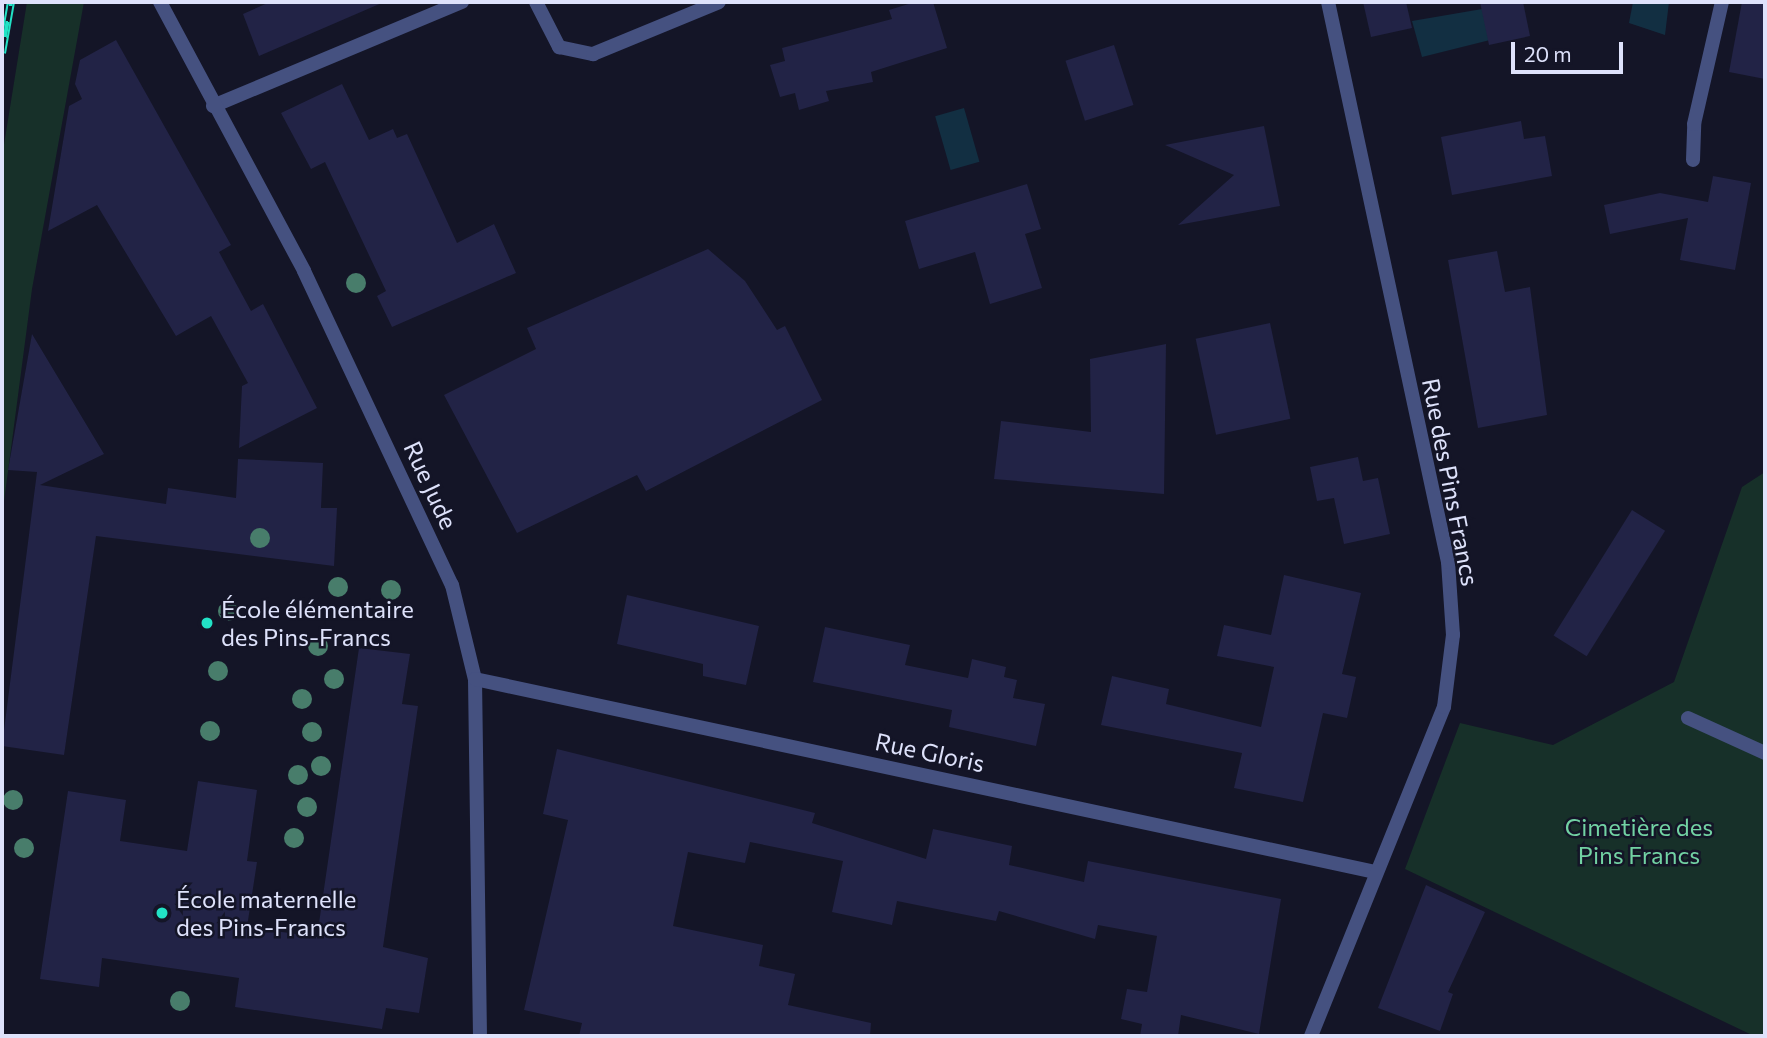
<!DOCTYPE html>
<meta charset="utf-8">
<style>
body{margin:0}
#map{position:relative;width:1767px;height:1038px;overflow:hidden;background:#141527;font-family:Commissioner,sans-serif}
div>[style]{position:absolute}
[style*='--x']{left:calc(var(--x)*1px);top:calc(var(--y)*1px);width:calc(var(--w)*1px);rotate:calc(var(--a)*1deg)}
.green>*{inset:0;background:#173029}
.water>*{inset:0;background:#122f42;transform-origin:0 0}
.building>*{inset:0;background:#222346;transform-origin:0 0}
.service>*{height:14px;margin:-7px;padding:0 7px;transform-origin:7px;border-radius:7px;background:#455180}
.minor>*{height:14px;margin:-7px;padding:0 7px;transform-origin:7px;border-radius:7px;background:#455180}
.rail>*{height:8px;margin-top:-4px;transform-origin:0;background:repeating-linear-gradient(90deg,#141527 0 16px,#22e2c6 0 32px);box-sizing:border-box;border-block:2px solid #22e2c6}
.trees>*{width:20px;height:20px;margin:-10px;border-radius:50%;background:#487d6b}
.dots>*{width:19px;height:19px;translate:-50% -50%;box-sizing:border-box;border:4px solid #141527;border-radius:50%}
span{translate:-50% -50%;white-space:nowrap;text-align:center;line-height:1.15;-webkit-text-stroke:5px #141527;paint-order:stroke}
.street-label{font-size:24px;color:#dee2fb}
.poi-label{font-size:24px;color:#dee2fb}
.left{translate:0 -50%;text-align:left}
.park-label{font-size:24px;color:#72d2a3}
.frame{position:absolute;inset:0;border:4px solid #dee2fb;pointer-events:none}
.scale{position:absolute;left:1511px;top:42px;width:112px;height:32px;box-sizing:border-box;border:4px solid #dee2fb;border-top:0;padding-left:9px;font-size:21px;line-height:24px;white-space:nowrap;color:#dee2fb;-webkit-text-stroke:5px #141527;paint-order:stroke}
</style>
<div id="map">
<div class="green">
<i style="clip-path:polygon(27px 2px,84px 2px,32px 289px,2px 517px,2px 157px)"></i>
<i style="clip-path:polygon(1765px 472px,1765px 1036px,1754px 1036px,1405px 869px,1460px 723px,1553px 745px,1674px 682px,1742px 487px)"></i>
</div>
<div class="water">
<i style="clip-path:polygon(1633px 2px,1669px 2px,1665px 35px,1629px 23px)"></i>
<i style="clip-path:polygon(1488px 8px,1494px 39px,1422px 57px,1412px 21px)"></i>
<i style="left:964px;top:108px;width:56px;height:30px;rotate:74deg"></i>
</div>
<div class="building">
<i style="clip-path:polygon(270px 2px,384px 2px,259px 56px,243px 14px)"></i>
<i style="clip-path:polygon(915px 2px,933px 2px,947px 48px,871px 72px,873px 82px,826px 91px,829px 101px,799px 110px,795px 93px,780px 97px,770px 65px,785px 61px,782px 48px,892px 19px,889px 10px)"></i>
<i style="clip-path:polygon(1363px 2px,1406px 2px,1412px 28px,1371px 37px)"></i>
<i style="clip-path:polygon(1480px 2px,1523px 2px,1530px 36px,1489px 45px)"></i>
<i style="clip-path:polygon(1742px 2px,1765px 2px,1765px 79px,1729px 72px)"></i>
<i style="clip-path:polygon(116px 40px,231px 245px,219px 252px,251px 311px,263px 304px,317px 408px,239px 448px,242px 386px,248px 383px,211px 316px,176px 336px,97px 205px,48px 231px,69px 106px,82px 99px,75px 84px,80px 60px)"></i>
<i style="left:1114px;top:45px;width:63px;height:51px;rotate:72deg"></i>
<i style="clip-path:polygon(342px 84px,369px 140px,393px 129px,397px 138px,407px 134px,457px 243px,494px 224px,516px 273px,392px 327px,377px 296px,386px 291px,325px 162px,311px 169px,281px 113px)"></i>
<i style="clip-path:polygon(1521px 121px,1524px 139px,1545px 136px,1552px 176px,1452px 195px,1441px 137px)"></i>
<i style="clip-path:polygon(1264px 126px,1280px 206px,1178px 225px,1234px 175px,1165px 145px)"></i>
<i style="clip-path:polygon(1713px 176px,1751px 183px,1735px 270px,1680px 260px,1688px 218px,1610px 234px,1604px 205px,1660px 193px,1708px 202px)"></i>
<i style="clip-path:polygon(1027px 184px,1041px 229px,1025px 234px,1042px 288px,990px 304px,975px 252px,919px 269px,905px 221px)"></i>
<i style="clip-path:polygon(708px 249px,745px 281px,777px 330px,785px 326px,822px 400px,646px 491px,637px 475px,517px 533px,444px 395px,536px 349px,527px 328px)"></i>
<i style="clip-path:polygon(1497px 251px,1505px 292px,1530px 287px,1547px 415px,1478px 428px,1448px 260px)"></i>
<i style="left:1270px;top:323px;width:98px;height:76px;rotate:78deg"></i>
<i style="clip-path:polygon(32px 334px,104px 454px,40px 485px,166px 504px,168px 488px,236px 498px,238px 459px,323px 463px,321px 508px,337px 508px,334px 566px,96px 536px,64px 755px,2px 746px,37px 472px,8px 470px)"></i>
<i style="clip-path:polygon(1166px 344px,1164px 494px,994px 479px,1001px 421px,1091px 432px,1090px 359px)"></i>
<i style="clip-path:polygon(1358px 457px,1363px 481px,1378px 478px,1390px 534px,1344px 544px,1334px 498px,1317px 501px,1310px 467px)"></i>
<i style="left:1632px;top:510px;width:39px;height:148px;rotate:32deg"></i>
<i style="clip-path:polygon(1284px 575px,1361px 593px,1342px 674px,1356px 677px,1347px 718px,1323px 713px,1303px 802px,1234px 788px,1242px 753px,1101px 725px,1112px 676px,1169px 689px,1166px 704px,1261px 727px,1274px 667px,1217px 656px,1224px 625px,1271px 635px)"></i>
<i style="clip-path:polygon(627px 595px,759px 626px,746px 685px,703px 676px,703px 664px,617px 644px)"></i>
<i style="clip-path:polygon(825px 627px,910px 645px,905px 665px,968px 678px,972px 659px,1006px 667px,1004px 677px,1017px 680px,1013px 698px,1045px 704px,1036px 746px,949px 727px,952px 710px,813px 682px)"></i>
<i style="clip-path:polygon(359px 648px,410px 654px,402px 704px,418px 706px,383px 947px,428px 958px,419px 1013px,386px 1008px,382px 1029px,235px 1007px,239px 978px,102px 958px,99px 987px,40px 979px,68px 791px,126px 800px,120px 841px,187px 851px,198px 781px,257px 790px,247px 861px,257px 862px,247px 927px,317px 937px)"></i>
<i style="clip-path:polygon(557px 749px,815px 813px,812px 823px,926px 859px,933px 829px,1012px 846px,1009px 865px,1084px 882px,1088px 861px,1281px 899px,1259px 1034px,1181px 1015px,1178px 1036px,1140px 1036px,1142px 1024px,1121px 1019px,1127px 989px,1147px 992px,1157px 936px,1098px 925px,1095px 939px,999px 911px,996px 921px,897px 901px,892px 925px,832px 912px,843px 861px,750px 842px,745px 863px,688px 852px,673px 926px,763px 945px,759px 966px,795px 974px,788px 1005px,871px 1023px,870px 1036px,579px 1036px,582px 1023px,524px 1010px,568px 820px,543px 814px)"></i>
<i style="clip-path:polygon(1426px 885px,1485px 912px,1448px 992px,1453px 994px,1440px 1031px,1378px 1008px)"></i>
</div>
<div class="service">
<i style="--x:536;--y:2;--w:51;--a:62.9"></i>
<i style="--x:559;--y:47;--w:35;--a:12"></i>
<i style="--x:593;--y:54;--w:136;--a:-22.4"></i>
<i style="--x:213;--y:106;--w:270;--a:-22.7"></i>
<i style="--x:1693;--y:160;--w:36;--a:-88"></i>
<i style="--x:1694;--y:124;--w:125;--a:-77.1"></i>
<i style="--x:1688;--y:718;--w:85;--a:24.4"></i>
</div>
<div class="minor">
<i style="--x:160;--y:2;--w:305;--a:61.8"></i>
<i style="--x:304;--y:271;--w:347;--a:64.8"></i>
<i style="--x:452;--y:585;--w:97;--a:76.3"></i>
<i style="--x:475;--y:679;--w:357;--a:89.2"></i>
<i style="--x:475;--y:679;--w:920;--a:12.1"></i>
<i style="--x:1311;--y:1036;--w:355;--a:-68"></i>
<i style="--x:1444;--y:707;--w:73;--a:-82.9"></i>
<i style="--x:1453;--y:635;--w:73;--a:-93.9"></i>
<i style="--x:1448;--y:562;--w:573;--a:-102.09"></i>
</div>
<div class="rail">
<i style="--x:2;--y:53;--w:52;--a:-80"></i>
</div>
<div class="trees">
<i style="left:356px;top:283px"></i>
<i style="left:260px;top:538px"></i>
<i style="left:338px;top:587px"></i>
<i style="left:391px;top:590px"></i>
<i style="left:228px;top:611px"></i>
<i style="left:318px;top:646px"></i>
<i style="left:218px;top:671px"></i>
<i style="left:334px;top:679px"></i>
<i style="left:302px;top:699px"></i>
<i style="left:210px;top:731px"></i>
<i style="left:312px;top:732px"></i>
<i style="left:321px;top:766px"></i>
<i style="left:298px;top:775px"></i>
<i style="left:13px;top:800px"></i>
<i style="left:307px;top:807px"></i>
<i style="left:294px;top:838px"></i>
<i style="left:24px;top:848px"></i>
<i style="left:180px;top:1001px"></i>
</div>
<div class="dots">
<i style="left:207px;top:623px;background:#22e2c6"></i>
<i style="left:162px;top:913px;background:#22e2c6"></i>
</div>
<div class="street-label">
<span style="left:1451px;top:482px;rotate:79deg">Rue des Pins Francs</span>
<span style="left:431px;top:485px;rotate:65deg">Rue Jude</span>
<span style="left:930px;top:752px;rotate:12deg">Rue Gloris</span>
</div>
<div class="poi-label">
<span class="left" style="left:221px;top:623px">École élémentaire<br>des Pins-Francs</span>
<span class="left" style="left:176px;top:913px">École maternelle<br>des Pins-Francs</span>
</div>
<div class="park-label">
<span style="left:1639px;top:841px">Cimetière des<br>Pins Francs</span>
</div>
<div class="frame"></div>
<div class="scale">20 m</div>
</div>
